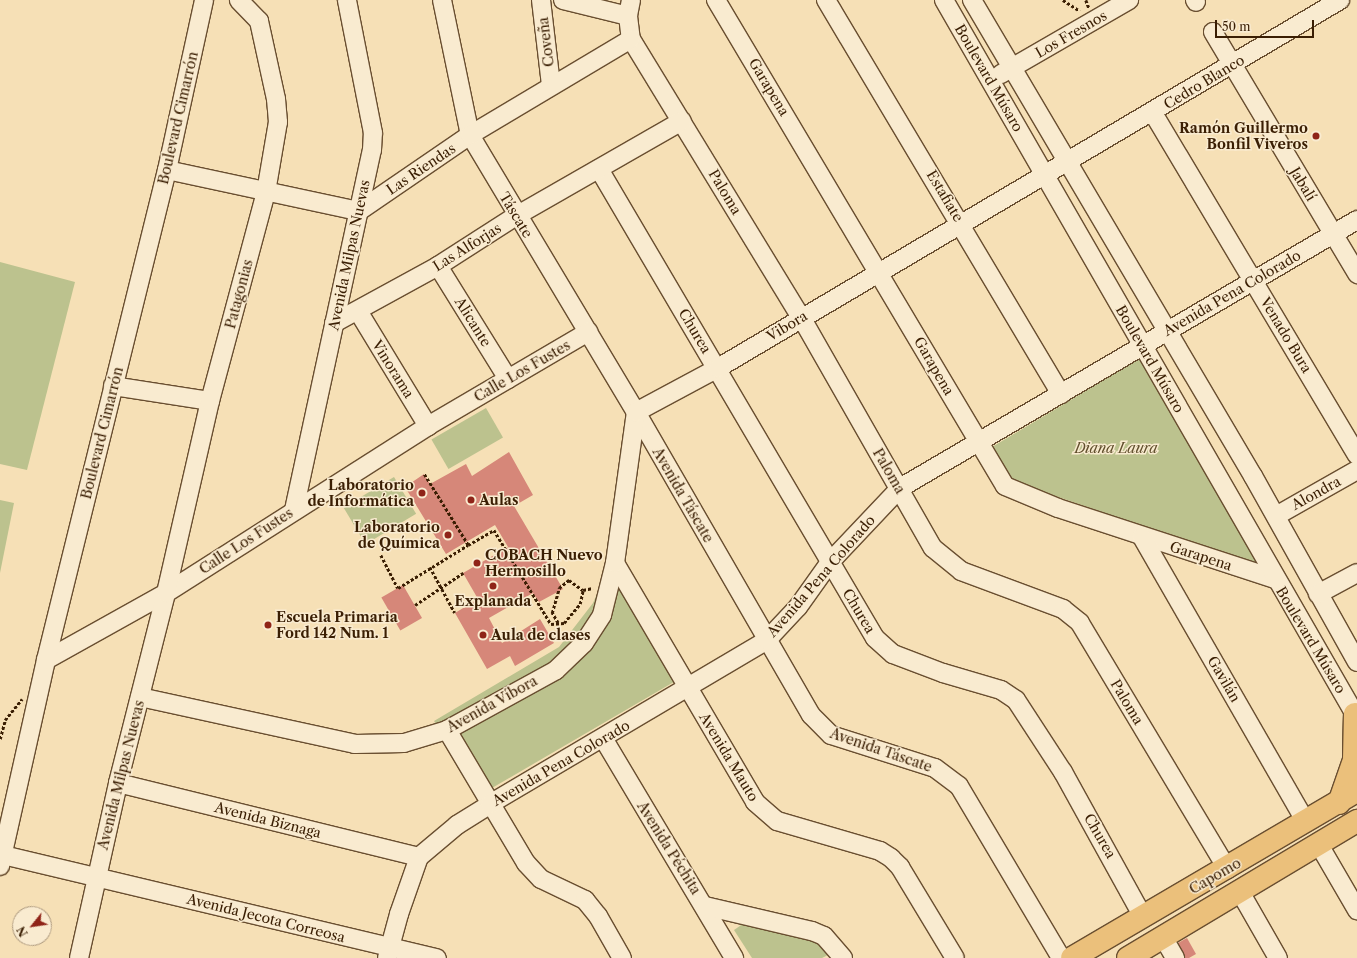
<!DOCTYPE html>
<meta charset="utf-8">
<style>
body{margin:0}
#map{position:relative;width:1357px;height:958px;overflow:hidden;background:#f6e0b6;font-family:"Libre Caslon Text",serif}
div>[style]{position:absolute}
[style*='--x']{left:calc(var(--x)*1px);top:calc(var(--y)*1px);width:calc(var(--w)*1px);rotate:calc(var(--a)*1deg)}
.green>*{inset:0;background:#bcc28e;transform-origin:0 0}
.building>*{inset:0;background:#d68779;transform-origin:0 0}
.path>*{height:2.5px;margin-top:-1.25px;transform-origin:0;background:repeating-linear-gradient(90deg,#3a1e03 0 3px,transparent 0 5px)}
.roads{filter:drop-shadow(1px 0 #694e30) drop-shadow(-1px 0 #694e30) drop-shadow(0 1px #694e30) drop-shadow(0 -1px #694e30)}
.minor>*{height:18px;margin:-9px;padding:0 9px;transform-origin:9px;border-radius:9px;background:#f9ebd0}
.major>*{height:22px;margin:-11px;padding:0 11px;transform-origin:11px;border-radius:11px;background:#ebc07b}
.dots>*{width:11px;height:11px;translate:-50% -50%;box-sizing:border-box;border:2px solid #f9ebd0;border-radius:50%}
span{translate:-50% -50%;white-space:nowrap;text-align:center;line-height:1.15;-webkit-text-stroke:3px #f9ebd0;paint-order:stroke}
.street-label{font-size:14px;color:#3a1e03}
.poi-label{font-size:14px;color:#3a1e03;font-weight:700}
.right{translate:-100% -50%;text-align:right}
.left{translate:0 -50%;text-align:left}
.park-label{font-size:14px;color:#614f2d;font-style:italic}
.north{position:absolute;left:12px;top:906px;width:40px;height:40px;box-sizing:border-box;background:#f9ebd0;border:1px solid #ad997e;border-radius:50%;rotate:240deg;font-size:11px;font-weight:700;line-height:16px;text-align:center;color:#3a1e03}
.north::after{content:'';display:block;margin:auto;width:14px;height:18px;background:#8f2418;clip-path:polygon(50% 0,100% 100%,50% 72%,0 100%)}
.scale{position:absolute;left:1215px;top:20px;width:99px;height:18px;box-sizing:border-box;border:2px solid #3a1e03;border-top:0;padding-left:5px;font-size:12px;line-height:14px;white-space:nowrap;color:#3a1e03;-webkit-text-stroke:3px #f9ebd0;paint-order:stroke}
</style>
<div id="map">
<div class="green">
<i style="clip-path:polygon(0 262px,75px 282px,27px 470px,0 464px)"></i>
<i style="clip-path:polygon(1139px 359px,1262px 567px,1003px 478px,987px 450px)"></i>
<i style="left:486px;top:408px;width:34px;height:63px;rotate:60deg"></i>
<i style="left:394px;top:477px;width:43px;height:59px;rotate:59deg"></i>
<i style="clip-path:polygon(0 500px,14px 503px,0 573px)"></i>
<i style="clip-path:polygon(613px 557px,679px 679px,480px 795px,434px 721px,559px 647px,593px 603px)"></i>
<i style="clip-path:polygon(750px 919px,796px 931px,832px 953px,822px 958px,752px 958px,734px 930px)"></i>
</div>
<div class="building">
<i style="clip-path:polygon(509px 452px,533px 495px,514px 506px,563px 589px,539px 602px,533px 593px,489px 618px,502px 643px,540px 619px,554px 643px,515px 666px,510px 656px,487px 669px,455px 613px,478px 599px,463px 573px,508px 547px,495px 525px,446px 554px,405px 487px,424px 474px,430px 484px,466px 464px,472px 476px)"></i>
<i style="left:403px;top:585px;width:38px;height:25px;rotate:60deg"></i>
<i style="clip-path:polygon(1187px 938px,1196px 954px,1189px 958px,1185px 958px,1178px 943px)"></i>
</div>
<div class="path">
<i style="--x:1063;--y:0;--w:20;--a:33"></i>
<i style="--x:1086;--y:0;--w:9;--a:69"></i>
<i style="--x:468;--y:545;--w:30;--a:-30"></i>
<i style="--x:494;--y:530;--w:110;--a:58.8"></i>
<i style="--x:551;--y:624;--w:13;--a:-4"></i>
<i style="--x:564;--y:623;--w:25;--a:-50"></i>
<i style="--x:580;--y:604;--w:14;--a:-78"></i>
<i style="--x:583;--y:590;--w:10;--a:-11"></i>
<i style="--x:381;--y:555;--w:37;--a:63"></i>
<i style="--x:398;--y:588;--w:82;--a:-31.6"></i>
<i style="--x:468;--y:545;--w:84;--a:-121.8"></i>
<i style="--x:430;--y:567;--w:52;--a:61.5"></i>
<i style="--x:415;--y:605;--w:58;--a:-33.7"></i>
<i style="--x:558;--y:623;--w:12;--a:-121"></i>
<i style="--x:552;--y:613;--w:26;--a:-74"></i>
<i style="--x:559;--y:588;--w:13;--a:-39"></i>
<i style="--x:569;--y:580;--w:17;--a:36"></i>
<i style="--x:0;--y:739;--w:20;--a:-75"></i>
<i style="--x:5;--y:720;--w:27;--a:-51"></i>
</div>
<div class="roads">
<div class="minor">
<i style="--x:442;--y:0;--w:138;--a:78.3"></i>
<i style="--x:470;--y:135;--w:323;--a:59.1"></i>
<i style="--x:636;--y:412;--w:350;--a:60"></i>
<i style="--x:811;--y:715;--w:28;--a:45"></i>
<i style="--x:831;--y:735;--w:109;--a:17.6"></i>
<i style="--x:935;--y:768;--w:30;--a:37"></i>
<i style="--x:959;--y:786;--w:200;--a:59.3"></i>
<i style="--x:541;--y:0;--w:86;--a:83.3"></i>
<i style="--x:563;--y:0;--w:67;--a:13.8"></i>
<i style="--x:631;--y:0;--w:16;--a:101"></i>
<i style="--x:628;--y:16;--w:23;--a:83"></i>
<i style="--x:631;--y:39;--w:326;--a:58.6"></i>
<i style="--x:801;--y:317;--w:266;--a:60.3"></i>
<i style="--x:933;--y:548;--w:36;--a:39"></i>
<i style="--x:961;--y:571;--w:109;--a:20.4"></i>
<i style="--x:1063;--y:609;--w:22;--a:39"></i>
<i style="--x:1080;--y:623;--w:287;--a:59.1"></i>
<i style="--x:716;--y:0;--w:565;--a:59.26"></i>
<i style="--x:1005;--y:486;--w:57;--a:22.5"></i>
<i style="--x:1058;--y:508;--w:228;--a:18.1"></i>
<i style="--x:826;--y:0;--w:459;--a:59.2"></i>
<i style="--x:944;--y:0;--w:828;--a:60.09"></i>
<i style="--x:972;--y:0;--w:553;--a:59.45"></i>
<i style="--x:1253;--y:476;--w:213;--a:60.8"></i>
<i style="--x:1195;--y:0;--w:2;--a:63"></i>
<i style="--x:1213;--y:32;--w:282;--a:59.2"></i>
<i style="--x:1001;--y:74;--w:148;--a:-30"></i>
<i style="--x:1153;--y:113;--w:398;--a:59.2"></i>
<i style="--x:599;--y:169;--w:544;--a:59.52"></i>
<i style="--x:875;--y:638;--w:24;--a:42"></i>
<i style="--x:893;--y:654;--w:53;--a:20.8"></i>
<i style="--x:943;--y:673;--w:60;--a:16.3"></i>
<i style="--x:1001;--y:690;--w:18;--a:34"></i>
<i style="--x:1016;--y:700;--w:86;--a:56.9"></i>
<i style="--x:1063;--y:772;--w:166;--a:61.1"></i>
<i style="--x:167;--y:170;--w:196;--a:12.1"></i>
<i style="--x:359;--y:211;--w:135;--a:-34.4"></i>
<i style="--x:470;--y:135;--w:187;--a:-30.8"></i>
<i style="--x:438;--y:266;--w:133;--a:58.2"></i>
<i style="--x:358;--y:311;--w:135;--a:58.7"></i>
<i style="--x:334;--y:323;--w:119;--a:-28.7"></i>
<i style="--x:438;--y:266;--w:93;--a:-32.7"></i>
<i style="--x:516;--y:216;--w:191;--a:-29.8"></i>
<i style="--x:113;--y:386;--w:98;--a:8.8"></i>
<i style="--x:294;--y:510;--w:368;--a:-77.8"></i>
<i style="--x:372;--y:150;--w:17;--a:-87"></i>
<i style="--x:373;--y:133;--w:136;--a:-101.1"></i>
<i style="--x:1276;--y:516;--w:93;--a:-29.6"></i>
<i style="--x:1142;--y:537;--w:329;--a:60.1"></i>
<i style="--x:615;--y:563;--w:277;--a:59.6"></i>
<i style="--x:755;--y:802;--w:29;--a:41"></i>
<i style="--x:777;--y:821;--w:107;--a:16.2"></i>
<i style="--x:880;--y:851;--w:13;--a:32"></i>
<i style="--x:891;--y:858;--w:13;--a:45"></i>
<i style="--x:900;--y:867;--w:106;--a:58.9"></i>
<i style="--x:1318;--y:594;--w:44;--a:-28.3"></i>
<i style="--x:46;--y:660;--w:137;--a:-29.2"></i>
<i style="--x:166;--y:593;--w:311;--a:-32.5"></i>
<i style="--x:428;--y:426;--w:186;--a:-30.4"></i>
<i style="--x:140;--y:697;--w:220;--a:12.3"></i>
<i style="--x:355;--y:744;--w:49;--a:-1.2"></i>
<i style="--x:404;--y:743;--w:45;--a:-16.8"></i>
<i style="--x:447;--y:730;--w:124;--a:-28.8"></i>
<i style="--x:556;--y:670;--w:39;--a:-44"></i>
<i style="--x:584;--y:643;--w:33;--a:-57"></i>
<i style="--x:602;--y:615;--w:54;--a:-76"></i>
<i style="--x:615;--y:563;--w:152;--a:-82.1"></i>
<i style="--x:636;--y:412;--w:93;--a:-28.2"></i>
<i style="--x:718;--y:368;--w:723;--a:-30.61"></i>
<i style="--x:447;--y:730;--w:155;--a:59.3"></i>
<i style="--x:526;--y:863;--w:22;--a:47"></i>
<i style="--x:541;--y:879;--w:49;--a:25.5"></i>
<i style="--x:585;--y:900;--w:21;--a:51"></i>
<i style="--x:598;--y:916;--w:48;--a:60.3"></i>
<i style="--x:603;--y:738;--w:256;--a:59.2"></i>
<i style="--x:118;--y:783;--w:310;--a:13.8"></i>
<i style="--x:1318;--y:843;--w:78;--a:59.8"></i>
<i style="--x:3;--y:855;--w:446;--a:13.4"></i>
<i style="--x:0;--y:866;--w:211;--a:-77.4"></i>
<i style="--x:46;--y:660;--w:505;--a:-76.13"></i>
<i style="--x:167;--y:170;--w:174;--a:-77.7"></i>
<i style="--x:1239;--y:890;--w:78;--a:60.2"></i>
<i style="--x:705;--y:906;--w:110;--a:13.2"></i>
<i style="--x:812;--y:931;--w:13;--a:23"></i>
<i style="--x:824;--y:936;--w:29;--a:49"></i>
<i style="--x:1163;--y:937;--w:24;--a:60"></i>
<i style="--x:79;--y:958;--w:179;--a:-77.4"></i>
<i style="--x:118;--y:783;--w:196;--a:-75.8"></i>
<i style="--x:166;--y:593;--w:197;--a:-77.1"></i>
<i style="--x:210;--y:401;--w:216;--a:-75"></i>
<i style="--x:266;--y:192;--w:71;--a:-80.3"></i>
<i style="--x:278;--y:122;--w:23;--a:-95"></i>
<i style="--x:276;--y:99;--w:80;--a:-102.3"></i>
<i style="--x:259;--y:21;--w:29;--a:-134"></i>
<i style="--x:387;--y:958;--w:46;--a:-74.7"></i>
<i style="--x:399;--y:914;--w:60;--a:-70.7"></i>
<i style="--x:419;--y:857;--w:50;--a:-40.1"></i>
<i style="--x:457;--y:825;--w:39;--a:-32"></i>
<i style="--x:490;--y:804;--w:322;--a:-30.6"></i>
<i style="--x:767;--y:640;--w:45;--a:-46.8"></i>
<i style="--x:798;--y:607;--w:55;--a:-54.6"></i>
<i style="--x:830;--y:562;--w:102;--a:-46.6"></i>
<i style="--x:900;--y:488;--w:530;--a:-30.39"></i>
</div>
<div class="major">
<i style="--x:1339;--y:803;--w:46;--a:-70.8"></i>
<i style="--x:1354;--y:760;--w:46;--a:-88.8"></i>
<i style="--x:1072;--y:958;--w:330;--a:-30.4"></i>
<i style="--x:1128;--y:958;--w:267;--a:-30.9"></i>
</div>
</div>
<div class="dots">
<i style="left:1316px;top:136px;background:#8f2418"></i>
<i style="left:422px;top:493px;background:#8f2418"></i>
<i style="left:471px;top:500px;background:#8f2418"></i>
<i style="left:448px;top:535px;background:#8f2418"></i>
<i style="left:477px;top:563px;background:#8f2418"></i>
<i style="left:493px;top:586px;background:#8f2418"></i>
<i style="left:268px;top:625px;background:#8f2418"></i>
<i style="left:483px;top:635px;background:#8f2418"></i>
</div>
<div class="street-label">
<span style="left:1071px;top:34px;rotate:-30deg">Los Fresnos</span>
<span style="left:546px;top:42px;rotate:-97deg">Coveña</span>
<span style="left:989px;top:78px;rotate:60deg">Boulevard Músaro</span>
<span style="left:1204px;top:82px;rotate:-31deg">Cedro Blanco</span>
<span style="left:769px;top:87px;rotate:59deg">Garapena</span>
<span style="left:178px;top:118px;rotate:-77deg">Boulevard Cimarrón</span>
<span style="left:421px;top:169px;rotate:-34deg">Las Riendas</span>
<span style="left:1303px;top:184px;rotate:59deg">Jabalí</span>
<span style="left:725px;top:192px;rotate:59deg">Paloma</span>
<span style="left:945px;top:196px;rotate:59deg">Estafiate</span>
<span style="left:516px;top:215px;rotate:59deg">Táscate</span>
<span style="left:467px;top:247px;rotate:-32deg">Las Alforjas</span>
<span style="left:349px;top:255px;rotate:-78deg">Avenida Milpas Nuevas</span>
<span style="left:1232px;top:293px;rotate:-30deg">Avenida Pena Colorado</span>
<span style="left:239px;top:294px;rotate:-75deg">Patagonias</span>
<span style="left:473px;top:322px;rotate:58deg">Alicante</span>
<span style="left:787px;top:326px;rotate:-31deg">Vibora</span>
<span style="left:695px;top:331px;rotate:59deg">Churea</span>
<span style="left:1286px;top:335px;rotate:59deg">Venado Bura</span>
<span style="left:1150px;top:359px;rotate:60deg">Boulevard Músaro</span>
<span style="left:934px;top:366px;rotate:60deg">Garapena</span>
<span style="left:393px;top:369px;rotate:58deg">Vinorama</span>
<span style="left:522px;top:371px;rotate:-30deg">Calle Los Fustes</span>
<span style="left:102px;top:433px;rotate:-76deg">Boulevard Cimarrón</span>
<span style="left:889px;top:471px;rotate:60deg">Paloma</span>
<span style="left:1316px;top:493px;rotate:-29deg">Alondra</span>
<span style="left:683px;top:495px;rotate:60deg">Avenida Táscate</span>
<span style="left:246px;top:541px;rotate:-33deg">Calle Los Fustes</span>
<span style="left:1201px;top:556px;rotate:18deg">Garapena</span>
<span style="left:821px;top:576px;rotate:-49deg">Avenida Pena Colorado</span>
<span style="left:859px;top:611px;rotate:59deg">Churea</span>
<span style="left:1311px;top:640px;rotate:59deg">Boulevard Músaro</span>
<span style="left:1224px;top:679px;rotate:60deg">Gavilán</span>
<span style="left:1127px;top:702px;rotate:59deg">Paloma</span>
<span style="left:492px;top:704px;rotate:-29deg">Avenida Víbora</span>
<span style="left:881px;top:750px;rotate:19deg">Avenida Táscate</span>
<span style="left:729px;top:757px;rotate:59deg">Avenida Mauto</span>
<span style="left:561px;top:763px;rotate:-30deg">Avenida Pena Colorado</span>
<span style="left:121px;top:775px;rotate:-76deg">Avenida Milpas Nuevas</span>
<span style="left:268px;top:820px;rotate:14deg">Avenida Biznaga</span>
<span style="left:1100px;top:836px;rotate:60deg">Churea</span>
<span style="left:669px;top:848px;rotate:58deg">Avenida Péchita</span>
<span style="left:1215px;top:876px;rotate:-30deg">Capomo</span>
<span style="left:266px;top:918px;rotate:14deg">Avenida Jecota Correosa</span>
</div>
<div class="poi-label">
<span class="right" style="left:1308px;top:136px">Ramón Guillermo<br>Bonfil Viveros</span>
<span class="right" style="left:414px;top:493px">Laboratorio<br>de Informática</span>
<span class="left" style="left:479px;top:500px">Aulas</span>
<span class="right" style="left:440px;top:535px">Laboratorio<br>de Química</span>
<span class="left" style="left:485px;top:563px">COBACH Nuevo<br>Hermosillo</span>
<span style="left:493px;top:601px">Explanada</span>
<span class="left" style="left:276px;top:625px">Escuela Primaria<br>Ford 142 Num. 1</span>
<span class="left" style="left:491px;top:635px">Aula de clases</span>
</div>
<div class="park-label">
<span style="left:1116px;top:448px">Diana Laura</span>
</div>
<div class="north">N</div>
<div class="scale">50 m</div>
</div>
